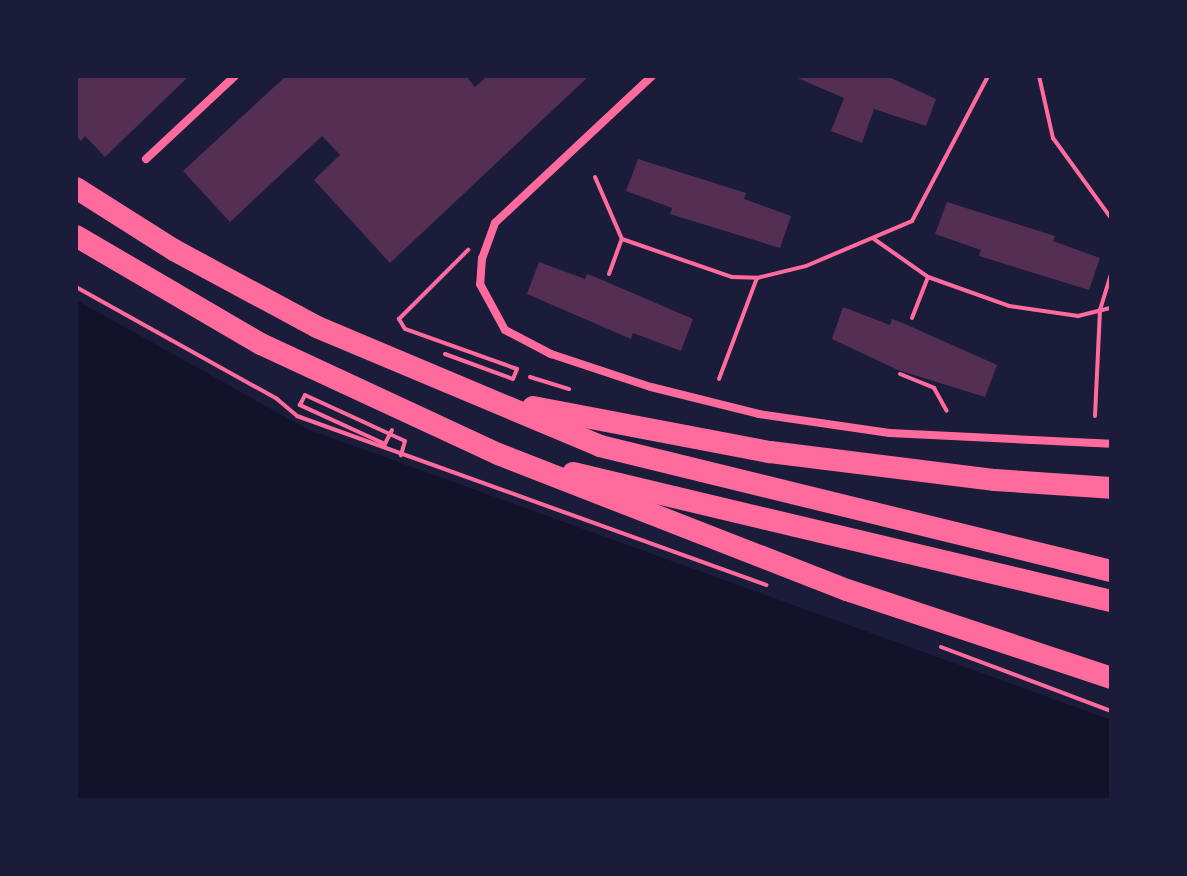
<!DOCTYPE html>
<style>
body{margin:0}
#map{position:relative;width:1187px;height:876px;overflow:hidden;background:#1b1b3a;font-family:"Asap Condensed",sans-serif}
div>[style]{position:absolute}
[style*='--x']{left:calc(var(--x)*1px);top:calc(var(--y)*1px);width:calc(var(--w)*1px);rotate:calc(var(--a)*1deg)}
.water>*{inset:0;background:#12122b}
.building>*{inset:0;background:#542f53}
.path>*{height:4px;margin:-2px;padding:0 2px;transform-origin:2px;border-radius:2px;background:#ff6b9d}
.minor>*{height:8px;margin:-4px;padding:0 4px;transform-origin:4px;border-radius:4px;background:#ff6b9d}
.motorway>*{height:22px;margin:-11px;padding:0 11px;transform-origin:11px;border-radius:11px;background:#ff6b9d}
span{translate:-50% -50%;white-space:nowrap;text-align:center;line-height:1.15;-webkit-text-stroke:6px #1b1b3a;paint-order:stroke}
.frame{position:absolute;inset:0;border:78px solid #1b1b3a;pointer-events:none}
</style>
<div id="map">
<div class="water">
<i style="clip-path:polygon(76px 300px,307px 429px,1111px 720px,1111px 800px,76px 800px)"></i>
</div>
<div class="building">
<i style="clip-path:polygon(76px 76px,189px 76px,105px 157px,85px 136px,81px 141px,76px 136px)"></i>
<i style="clip-path:polygon(286px 76px,466px 76px,475px 87px,487px 76px,589px 76px,390px 263px,314px 180px,340px 155px,322px 136px,230px 222px,183px 171px)"></i>
<i style="clip-path:polygon(793px 76px,887px 76px,936px 99px,926px 126px,874px 109px,862px 143px,831px 131px,844px 98px)"></i>
<i style="clip-path:polygon(638px 159px,746px 193px,744px 199px,791px 216px,780px 248px,670px 214px,672px 208px,626px 191px)"></i>
<i style="clip-path:polygon(947px 202px,1055px 236px,1053px 241px,1100px 258px,1089px 290px,979px 256px,981px 250px,935px 234px)"></i>
<i style="clip-path:polygon(539px 262px,585px 279px,587px 274px,600px 279px,693px 319px,681px 351px,633px 333px,631px 339px,527px 294px)"></i>
<i style="clip-path:polygon(843px 307px,890px 325px,892px 319px,905px 324px,997px 365px,985px 397px,898px 370px,832px 339px)"></i>
</div>
<div class="path">
<i style="--x:1039;--y:76;--w:64;--a:77.3"></i>
<i style="--x:1053;--y:138;--w:99;--a:54.1"></i>
<i style="--x:595;--y:177;--w:68;--a:66.5"></i>
<i style="--x:622;--y:239;--w:116;--a:19.1"></i>
<i style="--x:732;--y:277;--w:25;--a:2"></i>
<i style="--x:874;--y:239;--w:66;--a:35.1"></i>
<i style="--x:928;--y:277;--w:86;--a:19.7"></i>
<i style="--x:1009;--y:306;--w:70;--a:8.2"></i>
<i style="--x:1078;--y:316;--w:34;--a:-14"></i>
<i style="--x:609;--y:274;--w:37;--a:-70"></i>
<i style="--x:76;--y:287;--w:230;--a:29.1"></i>
<i style="--x:277;--y:399;--w:26;--a:40"></i>
<i style="--x:297;--y:416;--w:499;--a:19.8"></i>
<i style="--x:912;--y:318;--w:44;--a:-68.7"></i>
<i style="--x:445;--y:354;--w:72;--a:20.2"></i>
<i style="--x:513;--y:379;--w:11;--a:-68"></i>
<i style="--x:517;--y:369;--w:119;--a:-160.3"></i>
<i style="--x:405;--y:329;--w:12;--a:-121"></i>
<i style="--x:399;--y:319;--w:98;--a:-45"></i>
<i style="--x:900;--y:374;--w:37;--a:22"></i>
<i style="--x:934;--y:388;--w:26;--a:61"></i>
<i style="--x:530;--y:377;--w:41;--a:17.1"></i>
<i style="--x:719;--y:379;--w:108;--a:-69.4"></i>
<i style="--x:757;--y:278;--w:50;--a:-13.8"></i>
<i style="--x:806;--y:266;--w:115;--a:-23"></i>
<i style="--x:912;--y:221;--w:164;--a:-62.3"></i>
<i style="--x:1095;--y:416;--w:106;--a:-87.3"></i>
<i style="--x:1100;--y:310;--w:37;--a:-73"></i>
<i style="--x:392;--y:430;--w:16;--a:117"></i>
<i style="--x:385;--y:444;--w:94;--a:-155.4"></i>
<i style="--x:300;--y:405;--w:11;--a:-63"></i>
<i style="--x:305;--y:395;--w:110;--a:24.7"></i>
<i style="--x:405;--y:441;--w:15;--a:106"></i>
<i style="--x:941;--y:647;--w:182;--a:20.6"></i>
</div>
<div class="minor">
<i style="--x:652;--y:76;--w:215;--a:136.9"></i>
<i style="--x:495;--y:223;--w:37;--a:110"></i>
<i style="--x:482;--y:258;--w:26;--a:94"></i>
<i style="--x:480;--y:284;--w:52;--a:61.5"></i>
<i style="--x:505;--y:330;--w:52;--a:27.6"></i>
<i style="--x:551;--y:354;--w:105;--a:18.3"></i>
<i style="--x:651;--y:387;--w:111;--a:14"></i>
<i style="--x:759;--y:414;--w:132;--a:8.3"></i>
<i style="--x:890;--y:433;--w:221;--a:2.8"></i>
<i style="--x:146;--y:159;--w:122;--a:-43"></i>
</div>
<div class="motorway">
<i style="--x:76;--y:188;--w:116;--a:32.3"></i>
<i style="--x:174;--y:250;--w:162;--a:28.3"></i>
<i style="--x:317;--y:327;--w:307;--a:22.8"></i>
<i style="--x:600;--y:446;--w:526;--a:13.75"></i>
<i style="--x:76;--y:236;--w:214;--a:30.3"></i>
<i style="--x:261;--y:344;--w:261;--a:24.9"></i>
<i style="--x:498;--y:454;--w:375;--a:21.3"></i>
<i style="--x:847;--y:590;--w:278;--a:18.4"></i>
<i style="--x:533;--y:407;--w:241;--a:10.8"></i>
<i style="--x:770;--y:452;--w:227;--a:7.1"></i>
<i style="--x:995;--y:480;--w:116;--a:3.9"></i>
<i style="--x:573;--y:473;--w:553;--a:13.38"></i>
</div>
<div class="frame"></div>
</div>
